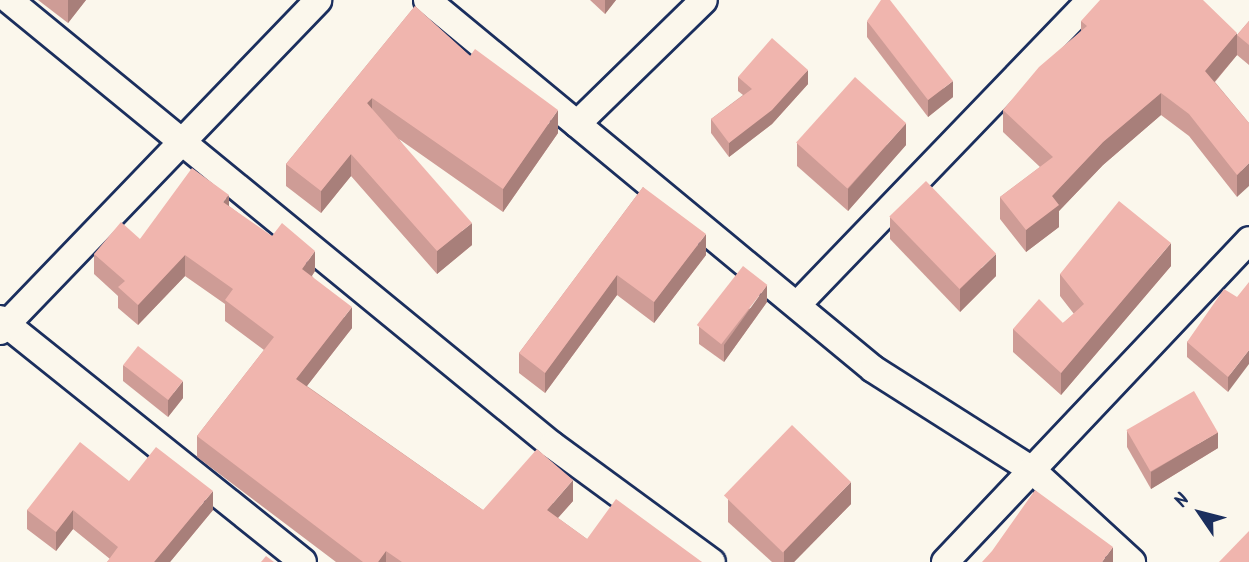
<!DOCTYPE html>
<style>
body{margin:0}
#map{position:relative;width:1249px;height:562px;overflow:hidden;background:#fbf7ec;font-family:Kalam,sans-serif}
div>[style]{position:absolute}
[style*='--x']{left:calc(var(--x)*1px);top:calc(var(--y)*1px);width:calc(var(--w)*1px);rotate:calc(var(--a)*1deg)}
.roads{filter:drop-shadow(2px 0 #1b2f5e) drop-shadow(-2px 0 #1b2f5e) drop-shadow(0 2px #1b2f5e) drop-shadow(0 -2px #1b2f5e)}
.minor>*{height:26px;margin:-13px;padding:0 13px;transform-origin:13px;border-radius:13px;background:#fbf7ec}
.wall>*{inset:0;background:#ce9c96}
.shaded-wall>*{inset:0;background:#a87f7a}
.building>*{inset:0;background:#f0b5ae;transform-origin:0 0}
span{translate:-50% -50%;white-space:nowrap;text-align:center;line-height:1.15;-webkit-text-stroke:5px #fbf7ec;paint-order:stroke}
.north{position:absolute;left:1165px;top:478px;width:70px;height:70px;-webkit-text-stroke:5px #fbf7ec;paint-order:stroke;rotate:305deg;font-size:19px;font-weight:700;line-height:28px;text-align:center;color:#1b2f5e}
.north::after{content:'';display:block;margin:auto;width:24px;height:32px;background:#1b2f5e;clip-path:polygon(50% 0,100% 100%,50% 72%,0 100%)}
</style>
<div id="map">
<div class="roads">
<div class="minor">
<i style="--x:9;--y:0;--w:702;--a:39.34"></i>
<i style="--x:552;--y:445;--w:198;--a:36.2"></i>
<i style="--x:427;--y:0;--w:579;--a:39.6"></i>
<i style="--x:873;--y:369;--w:188;--a:32.4"></i>
<i style="--x:1032;--y:470;--w:136;--a:42.6"></i>
<i style="--x:577;--y:124;--w:177;--a:-44.3"></i>
<i style="--x:797;--y:305;--w:424;--a:-46.1"></i>
<i style="--x:0;--y:319;--w:388;--a:38.7"></i>
<i style="--x:0;--y:331;--w:459;--a:-46.1"></i>
<i style="--x:945;--y:562;--w:443;--a:-46.6"></i>
</div>
</div>
<div class="wall">
<i style="clip-path:polygon(38px 0,86px 0,68px 23px)"></i>
<i style="clip-path:polygon(590px 0,616px 0,605px 14px)"></i>
<i style="clip-path:polygon(415px 6px,470px 56px,558px 133px,503px 212px,399px 139px,472px 245px,437px 274px,351px 176px,321px 213px,286px 186px,286px 164px)"></i>
<i style="clip-path:polygon(867px 21px,953px 97px,928px 117px,867px 37px)"></i>
<i style="clip-path:polygon(1081px 21px,1237px 35px,1249px 21px,1249px 65px,1237px 55px,1215px 82px,1249px 123px,1237px 197px,1189px 136px,1161px 115px,1103px 165px,1059px 211px,1059px 227px,1026px 252px,1000px 219px,1000px 197px,1040px 167px,1003px 132px,1003px 110px,1081px 31px)"></i>
<i style="clip-path:polygon(738px 77px,808px 84px,772px 124px,729px 157px,711px 133px,711px 119px,743px 95px,738px 91px)"></i>
<i style="clip-path:polygon(797px 143px,906px 145px,848px 211px,797px 166px)"></i>
<i style="clip-path:polygon(643px 187px,706px 255px,654px 323px,617px 295px,545px 393px,519px 373px,519px 353px)"></i>
<i style="clip-path:polygon(229px 206px,315px 271px,312px 276px,352px 328px,307px 386px,483px 510px,573px 501px,558px 518px,587px 539px,702px 562px,336px 562px,197px 457px,197px 436px,264px 350px,225px 321px,225px 304px,185px 276px,138px 325px,118px 308px,118px 296px,94px 274px,94px 254px,140px 239px)"></i>
<i style="clip-path:polygon(890px 217px,996px 276px,960px 312px,890px 239px)"></i>
<i style="clip-path:polygon(1171px 266px,1061px 395px,1013px 352px,1013px 329px,1063px 323px,1074px 314px,1060px 296px,1060px 274px)"></i>
<i style="clip-path:polygon(1237px 297px,1228px 392px,1187px 357px,1187px 342px)"></i>
<i style="clip-path:polygon(767px 302px,724px 362px,699px 344px,699px 327px)"></i>
<i style="clip-path:polygon(123px 365px,183px 398px,168px 417px,123px 381px)"></i>
<i style="clip-path:polygon(1127px 431px,1218px 448px,1151px 489px,1127px 447px)"></i>
<i style="clip-path:polygon(129px 481px,213px 510px,170px 562px,107px 562px,110px 559px,73px 529px,56px 551px,27px 529px,27px 510px)"></i>
<i style="clip-path:polygon(728px 499px,851px 504px,794px 562px,772px 562px,728px 522px)"></i>
</div>
<div class="shaded-wall">
<i style="clip-path:polygon(68px 0,86px 0,68px 23px)"></i>
<i style="clip-path:polygon(605px 0,616px 0,605px 14px)"></i>
<i style="clip-path:polygon(1237px 33px,1237px 55px,1205px 93px,1205px 71px)"></i>
<i style="clip-path:polygon(808px 70px,808px 84px,772px 124px,729px 157px,729px 143px)"></i>
<i style="clip-path:polygon(953px 81px,953px 97px,928px 117px,928px 100px)"></i>
<i style="clip-path:polygon(1161px 93px,1161px 115px,1103px 165px,1059px 211px,1059px 227px,1026px 252px,1026px 230px,1052px 196px,1103px 142px)"></i>
<i style="clip-path:polygon(372px 98px,372px 120px,367px 103px)"></i>
<i style="clip-path:polygon(558px 110px,558px 133px,503px 212px,503px 189px)"></i>
<i style="clip-path:polygon(906px 123px,906px 145px,848px 211px,848px 189px)"></i>
<i style="clip-path:polygon(351px 154px,351px 176px,321px 213px,321px 191px)"></i>
<i style="clip-path:polygon(1249px 163px,1249px 186px,1237px 197px,1237px 175px)"></i>
<i style="clip-path:polygon(229px 195px,229px 215px,223px 202px)"></i>
<i style="clip-path:polygon(472px 223px,472px 245px,437px 274px,437px 251px)"></i>
<i style="clip-path:polygon(706px 234px,706px 255px,654px 323px,654px 302px)"></i>
<i style="clip-path:polygon(1171px 243px,1171px 266px,1061px 395px,1061px 373px)"></i>
<i style="clip-path:polygon(315px 251px,315px 271px,302px 290px,302px 269px)"></i>
<i style="clip-path:polygon(996px 254px,996px 276px,960px 312px,960px 289px)"></i>
<i style="clip-path:polygon(185px 255px,185px 276px,138px 325px,138px 305px)"></i>
<i style="clip-path:polygon(617px 275px,617px 295px,545px 393px,545px 373px)"></i>
<i style="clip-path:polygon(767px 285px,767px 302px,724px 362px,724px 345px)"></i>
<i style="clip-path:polygon(352px 307px,352px 328px,296px 400px,296px 379px)"></i>
<i style="clip-path:polygon(1249px 350px,1249px 364px,1228px 392px,1228px 377px)"></i>
<i style="clip-path:polygon(183px 381px,183px 398px,168px 417px,168px 400px)"></i>
<i style="clip-path:polygon(1218px 432px,1218px 448px,1151px 489px,1151px 472px)"></i>
<i style="clip-path:polygon(573px 480px,573px 501px,547px 530px,547px 510px)"></i>
<i style="clip-path:polygon(851px 482px,851px 504px,794px 562px,784px 562px,784px 550px)"></i>
<i style="clip-path:polygon(213px 491px,213px 510px,170px 562px,154px 562px)"></i>
<i style="clip-path:polygon(73px 510px,73px 529px,56px 551px,56px 532px)"></i>
<i style="clip-path:polygon(1113px 547px,1113px 562px,1102px 562px)"></i>
<i style="clip-path:polygon(386px 551px,386px 562px,378px 562px)"></i>
</div>
<div class="building">
<i style="clip-path:polygon(881px 0,890px 0,953px 81px,928px 100px,867px 21px)"></i>
<i style="clip-path:polygon(1100px 0,1203px 0,1237px 33px,1205px 71px,1249px 123px,1249px 163px,1237px 175px,1189px 114px,1161px 93px,1103px 142px,1052px 196px,1059px 205px,1026px 230px,1000px 197px,1053px 157px,1003px 110px,1039px 67px,1087px 26px,1081px 21px)"></i>
<i style="clip-path:polygon(415px 6px,470px 56px,475px 49px,558px 110px,503px 189px,372px 98px,367px 103px,472px 223px,437px 251px,351px 154px,321px 191px,286px 164px)"></i>
<i style="clip-path:polygon(1249px 21px,1249px 45px,1237px 35px)"></i>
<i style="clip-path:polygon(772px 38px,808px 70px,772px 110px,729px 143px,711px 119px,752px 89px,738px 77px)"></i>
<i style="left:855px;top:77px;width:69px;height:88px;rotate:42deg"></i>
<i style="clip-path:polygon(192px 168px,229px 195px,223px 202px,272px 236px,282px 223px,315px 251px,302px 269px,352px 307px,296px 379px,483px 510px,537px 449px,573px 480px,547px 510px,587px 539px,616px 499px,702px 562px,402px 562px,386px 551px,378px 562px,363px 562px,197px 436px,274px 337px,225px 300px,233px 289px,185px 255px,138px 305px,118px 287px,125px 281px,94px 254px,121px 222px,140px 239px)"></i>
<i style="left:926px;top:181px;width:101px;height:51px;rotate:46deg"></i>
<i style="clip-path:polygon(643px 187px,706px 234px,654px 302px,617px 275px,545px 373px,519px 353px)"></i>
<i style="clip-path:polygon(1119px 201px,1171px 243px,1061px 373px,1013px 329px,1039px 299px,1063px 323px,1084px 304px,1060px 274px)"></i>
<i style="left:743px;top:266px;width:31px;height:75px;rotate:38deg"></i>
<i style="clip-path:polygon(1249px 282px,1249px 350px,1228px 377px,1187px 342px,1224px 289px,1237px 297px)"></i>
<i style="left:138px;top:346px;width:57px;height:24px;rotate:38deg"></i>
<i style="left:1194px;top:391px;width:48px;height:78px;rotate:60deg"></i>
<i style="left:792px;top:425px;width:82px;height:98px;rotate:44deg"></i>
<i style="clip-path:polygon(80px 442px,129px 481px,156px 447px,213px 491px,154px 562px,107px 562px,118px 547px,73px 510px,56px 532px,27px 510px)"></i>
<i style="clip-path:polygon(1035px 490px,1113px 547px,1102px 562px,982px 562px,992px 551px)"></i>
<i style="clip-path:polygon(1249px 531px,1249px 562px,1219px 562px)"></i>
<i style="clip-path:polygon(266px 556px,274px 562px,261px 562px)"></i>
</div>
<div class="north">N</div>
</div>
